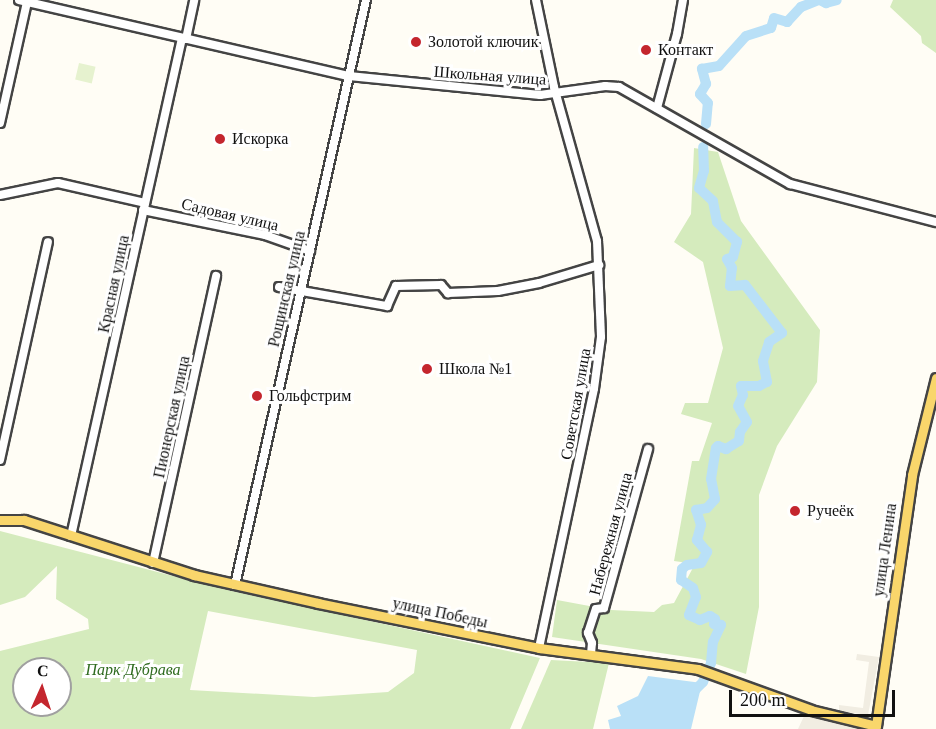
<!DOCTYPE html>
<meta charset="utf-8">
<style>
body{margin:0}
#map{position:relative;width:936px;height:729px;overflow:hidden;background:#fffdf5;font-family:"Times New Roman",serif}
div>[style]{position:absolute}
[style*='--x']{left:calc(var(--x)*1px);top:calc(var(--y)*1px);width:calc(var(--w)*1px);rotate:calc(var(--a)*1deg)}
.green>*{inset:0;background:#d5ebbd}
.pitch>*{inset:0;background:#e6f2cf;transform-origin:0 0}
.plaza>*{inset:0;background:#f1ede2}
.water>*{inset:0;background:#b9e0f7}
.river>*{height:10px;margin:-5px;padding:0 5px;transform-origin:5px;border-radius:5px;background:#b9e0f7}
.roads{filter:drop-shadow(2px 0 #444) drop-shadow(-2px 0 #444) drop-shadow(0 2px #444) drop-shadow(0 -2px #444)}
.minor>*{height:8px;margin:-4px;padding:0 4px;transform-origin:4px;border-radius:4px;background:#fff}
.major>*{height:9px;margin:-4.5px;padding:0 4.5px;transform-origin:4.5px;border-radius:4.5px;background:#f9d66b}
.dots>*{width:16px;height:16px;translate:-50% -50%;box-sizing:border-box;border:3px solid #fff;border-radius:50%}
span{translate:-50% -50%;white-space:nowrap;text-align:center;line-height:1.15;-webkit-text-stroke:6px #fff;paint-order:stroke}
.poi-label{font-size:16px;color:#111}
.left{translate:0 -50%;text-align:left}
.street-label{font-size:16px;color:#111}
.park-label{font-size:16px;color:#2f6b1f;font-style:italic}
.north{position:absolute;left:12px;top:657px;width:60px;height:60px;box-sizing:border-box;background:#fff;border:2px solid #a0a0a0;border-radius:50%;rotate:3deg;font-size:16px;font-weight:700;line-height:24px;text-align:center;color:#111}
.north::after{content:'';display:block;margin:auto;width:21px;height:27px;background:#c4262e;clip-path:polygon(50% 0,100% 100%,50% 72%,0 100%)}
.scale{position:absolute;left:729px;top:690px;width:166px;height:27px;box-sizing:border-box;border:3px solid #111;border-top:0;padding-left:8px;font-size:18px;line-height:21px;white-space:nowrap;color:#111;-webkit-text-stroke:4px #fff;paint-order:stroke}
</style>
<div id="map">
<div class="green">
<i style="clip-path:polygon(893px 0,936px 0,936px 53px,922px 43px,921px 36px,890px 7px)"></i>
<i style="clip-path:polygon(694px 148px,718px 152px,741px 221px,820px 330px,817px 382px,777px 446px,759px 495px,759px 607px,746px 674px,701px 659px,552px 637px,557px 600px,611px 610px,654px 612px,662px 605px,674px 603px,695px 564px,674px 561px,692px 461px,699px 461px,712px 423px,681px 414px,685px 403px,708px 403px,723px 348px,703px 262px,674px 242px,691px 214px)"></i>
<i style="clip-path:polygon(evenodd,0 531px,223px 589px,540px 658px,510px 729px,0 729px,0 651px,89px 629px,88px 619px,56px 599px,57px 566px,25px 597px,0 605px,0 531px,208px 611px,417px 650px,414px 673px,388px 692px,314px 697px,190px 690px,208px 611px,0 531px,24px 669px,60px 669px,60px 705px,24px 705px,24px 669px)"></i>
<i style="clip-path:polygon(551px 660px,609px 663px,593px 729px,521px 729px)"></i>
</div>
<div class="pitch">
<i style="left:79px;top:63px;width:17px;height:17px;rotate:13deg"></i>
</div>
<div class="plaza">
<i style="clip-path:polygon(857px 654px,879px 657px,868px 715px,839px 711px,839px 705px,863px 708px,869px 662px,856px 660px)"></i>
<i style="clip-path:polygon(805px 714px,858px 729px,798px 729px)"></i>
</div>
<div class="water">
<i style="clip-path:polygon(648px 676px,702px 683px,691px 729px,610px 729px,608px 720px,621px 716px,617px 706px,638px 696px)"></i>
</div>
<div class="river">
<i style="--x:820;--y:0;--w:7;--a:27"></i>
<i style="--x:826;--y:3;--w:11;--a:-15"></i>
<i style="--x:706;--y:124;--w:21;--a:-85"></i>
<i style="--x:708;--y:103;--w:12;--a:-132"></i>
<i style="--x:700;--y:94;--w:12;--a:-59"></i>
<i style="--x:706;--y:84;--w:16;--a:-105"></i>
<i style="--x:702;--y:69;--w:17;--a:-10"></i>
<i style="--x:719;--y:66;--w:40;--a:-48"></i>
<i style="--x:746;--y:36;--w:26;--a:-18"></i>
<i style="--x:771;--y:28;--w:10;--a:-73"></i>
<i style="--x:774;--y:18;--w:14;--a:17"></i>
<i style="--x:787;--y:22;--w:21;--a:-47"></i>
<i style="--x:801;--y:7;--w:18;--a:-22"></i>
<i style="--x:691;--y:694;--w:17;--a:-45"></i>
<i style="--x:703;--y:682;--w:21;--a:-67"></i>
<i style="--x:711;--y:663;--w:21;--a:-85"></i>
<i style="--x:713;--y:642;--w:19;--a:-65"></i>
<i style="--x:721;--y:625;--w:7;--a:-172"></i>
<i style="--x:714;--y:624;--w:5;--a:-79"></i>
<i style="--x:715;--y:619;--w:6;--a:-149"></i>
<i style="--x:710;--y:616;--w:11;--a:158"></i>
<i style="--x:700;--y:620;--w:12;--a:-156"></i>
<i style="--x:689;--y:615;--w:19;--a:-69"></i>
<i style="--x:696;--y:597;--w:9;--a:-108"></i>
<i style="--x:693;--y:588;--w:14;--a:-146"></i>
<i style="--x:681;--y:580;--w:11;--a:-85"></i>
<i style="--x:682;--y:569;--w:6;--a:-39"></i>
<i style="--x:687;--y:565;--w:14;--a:-8"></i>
<i style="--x:701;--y:563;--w:13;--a:-61"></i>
<i style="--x:707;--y:552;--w:16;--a:-130"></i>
<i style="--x:697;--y:540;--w:16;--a:-75"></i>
<i style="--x:701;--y:525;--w:16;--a:-108"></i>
<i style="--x:696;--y:510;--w:11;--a:-10"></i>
<i style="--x:707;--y:508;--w:12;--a:-48"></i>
<i style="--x:715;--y:499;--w:20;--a:-101"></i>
<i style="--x:711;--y:479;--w:31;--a:-81"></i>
<i style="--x:716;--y:448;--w:3;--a:-45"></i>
<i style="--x:718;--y:446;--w:9;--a:21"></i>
<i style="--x:726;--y:449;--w:15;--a:-32"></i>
<i style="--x:739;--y:441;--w:9;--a:-84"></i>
<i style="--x:740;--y:432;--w:12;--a:-55"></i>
<i style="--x:747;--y:422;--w:18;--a:-119"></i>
<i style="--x:738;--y:406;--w:12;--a:-66"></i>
<i style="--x:743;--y:395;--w:9;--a:-103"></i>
<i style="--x:741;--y:386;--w:18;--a:0"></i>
<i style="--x:759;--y:386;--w:9;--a:-27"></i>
<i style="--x:767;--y:382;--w:21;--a:-101"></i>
<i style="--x:763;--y:361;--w:20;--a:-72"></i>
<i style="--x:769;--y:342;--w:16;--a:-35"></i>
<i style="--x:782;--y:333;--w:61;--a:-127.6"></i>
<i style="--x:745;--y:285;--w:15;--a:176"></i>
<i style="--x:730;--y:286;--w:18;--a:-84"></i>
<i style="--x:732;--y:268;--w:10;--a:-119"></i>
<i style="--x:727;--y:259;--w:6;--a:-18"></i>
<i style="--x:733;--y:257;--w:16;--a:-75"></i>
<i style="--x:737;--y:242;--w:28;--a:-135"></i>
<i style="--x:717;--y:222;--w:21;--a:-101"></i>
<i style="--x:713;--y:201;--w:19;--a:-137"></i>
<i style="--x:699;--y:188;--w:18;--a:-74"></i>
<i style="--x:704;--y:171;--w:24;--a:-92"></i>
</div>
<div class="roads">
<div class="minor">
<i style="--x:19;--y:0;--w:339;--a:13"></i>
<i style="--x:349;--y:76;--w:192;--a:5.7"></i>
<i style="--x:540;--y:95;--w:66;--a:-7.9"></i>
<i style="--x:605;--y:86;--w:14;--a:4"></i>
<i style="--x:619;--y:87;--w:197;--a:29.6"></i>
<i style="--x:790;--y:184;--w:151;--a:14.6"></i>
<i style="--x:536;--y:0;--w:89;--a:78.3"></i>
<i style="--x:554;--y:87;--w:160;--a:74.4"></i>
<i style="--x:597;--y:241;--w:96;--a:87.6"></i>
<i style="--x:601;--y:337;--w:52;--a:97.7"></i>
<i style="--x:594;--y:389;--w:265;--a:102"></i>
<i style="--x:186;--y:39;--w:40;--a:-78"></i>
<i style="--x:657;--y:108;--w:77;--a:-74.9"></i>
<i style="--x:677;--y:34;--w:35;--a:-80"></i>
<i style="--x:0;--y:123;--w:124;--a:-77.4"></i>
<i style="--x:0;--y:195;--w:59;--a:-11.7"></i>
<i style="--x:58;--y:183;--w:89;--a:12.9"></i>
<i style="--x:143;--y:210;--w:125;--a:11.6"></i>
<i style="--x:265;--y:235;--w:48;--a:19.6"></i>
<i style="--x:279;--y:287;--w:110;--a:10"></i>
<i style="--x:387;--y:306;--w:22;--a:-66"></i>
<i style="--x:396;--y:286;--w:45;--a:-1.3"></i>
<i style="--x:441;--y:285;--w:11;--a:49"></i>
<i style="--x:448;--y:293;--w:50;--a:-2.3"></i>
<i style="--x:498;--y:291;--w:42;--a:-11"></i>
<i style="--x:539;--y:283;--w:63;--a:-16.7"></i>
<i style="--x:0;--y:460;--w:223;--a:-77.6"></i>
<i style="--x:71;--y:536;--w:510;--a:-77.43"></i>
<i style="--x:153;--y:563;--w:294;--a:-77.6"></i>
<i style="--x:235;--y:585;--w:599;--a:-77.38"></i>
<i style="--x:591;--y:654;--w:11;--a:-85"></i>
<i style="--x:592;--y:643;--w:11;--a:-112"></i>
<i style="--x:588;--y:633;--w:25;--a:-72"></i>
<i style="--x:596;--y:609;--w:8;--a:-7"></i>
<i style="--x:604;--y:608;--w:165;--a:-74.5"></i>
</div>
<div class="major">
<i style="--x:0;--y:520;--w:24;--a:0"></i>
<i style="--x:24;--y:520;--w:179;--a:17.9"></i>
<i style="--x:194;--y:575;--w:127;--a:12.7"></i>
<i style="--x:318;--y:603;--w:226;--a:11.5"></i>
<i style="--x:539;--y:648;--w:160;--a:7.5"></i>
<i style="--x:698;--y:669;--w:120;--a:19.9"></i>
<i style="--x:811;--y:710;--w:67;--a:13.8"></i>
<i style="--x:876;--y:726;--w:254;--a:-81.8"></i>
<i style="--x:912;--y:475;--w:100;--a:-76.1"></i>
</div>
</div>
<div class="dots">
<i style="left:416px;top:42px;background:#c4262e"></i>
<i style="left:646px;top:50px;background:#c4262e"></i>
<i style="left:220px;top:139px;background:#c4262e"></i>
<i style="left:427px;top:369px;background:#c4262e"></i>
<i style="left:257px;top:396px;background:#c4262e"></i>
<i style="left:795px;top:511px;background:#c4262e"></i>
</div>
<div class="poi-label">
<span class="left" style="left:428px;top:42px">Золотой ключик</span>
<span class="left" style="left:658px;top:50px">Контакт</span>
<span class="left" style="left:232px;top:139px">Искорка</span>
<span class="left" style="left:439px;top:369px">Школа №1</span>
<span class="left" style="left:269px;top:396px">Гольфстрим</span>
<span class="left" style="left:807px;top:511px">Ручеёк</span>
</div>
<div class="street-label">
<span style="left:490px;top:76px;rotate:4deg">Школьная улица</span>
<span style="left:230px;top:215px;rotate:13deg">Садовая улица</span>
<span style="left:114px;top:284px;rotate:-78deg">Красная улица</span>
<span style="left:287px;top:289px;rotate:-77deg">Рощинская улица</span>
<span style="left:576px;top:404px;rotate:-80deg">Советская улица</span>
<span style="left:172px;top:417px;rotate:-78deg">Пионерская улица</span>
<span style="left:611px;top:534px;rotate:-75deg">Набережная улица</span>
<span style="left:885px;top:550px;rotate:-82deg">улица Ленина</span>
<span style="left:440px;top:613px;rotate:12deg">улица Победы</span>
</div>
<div class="park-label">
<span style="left:133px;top:670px">Парк Дубрава</span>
</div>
<div class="north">С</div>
<div class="scale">200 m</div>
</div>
